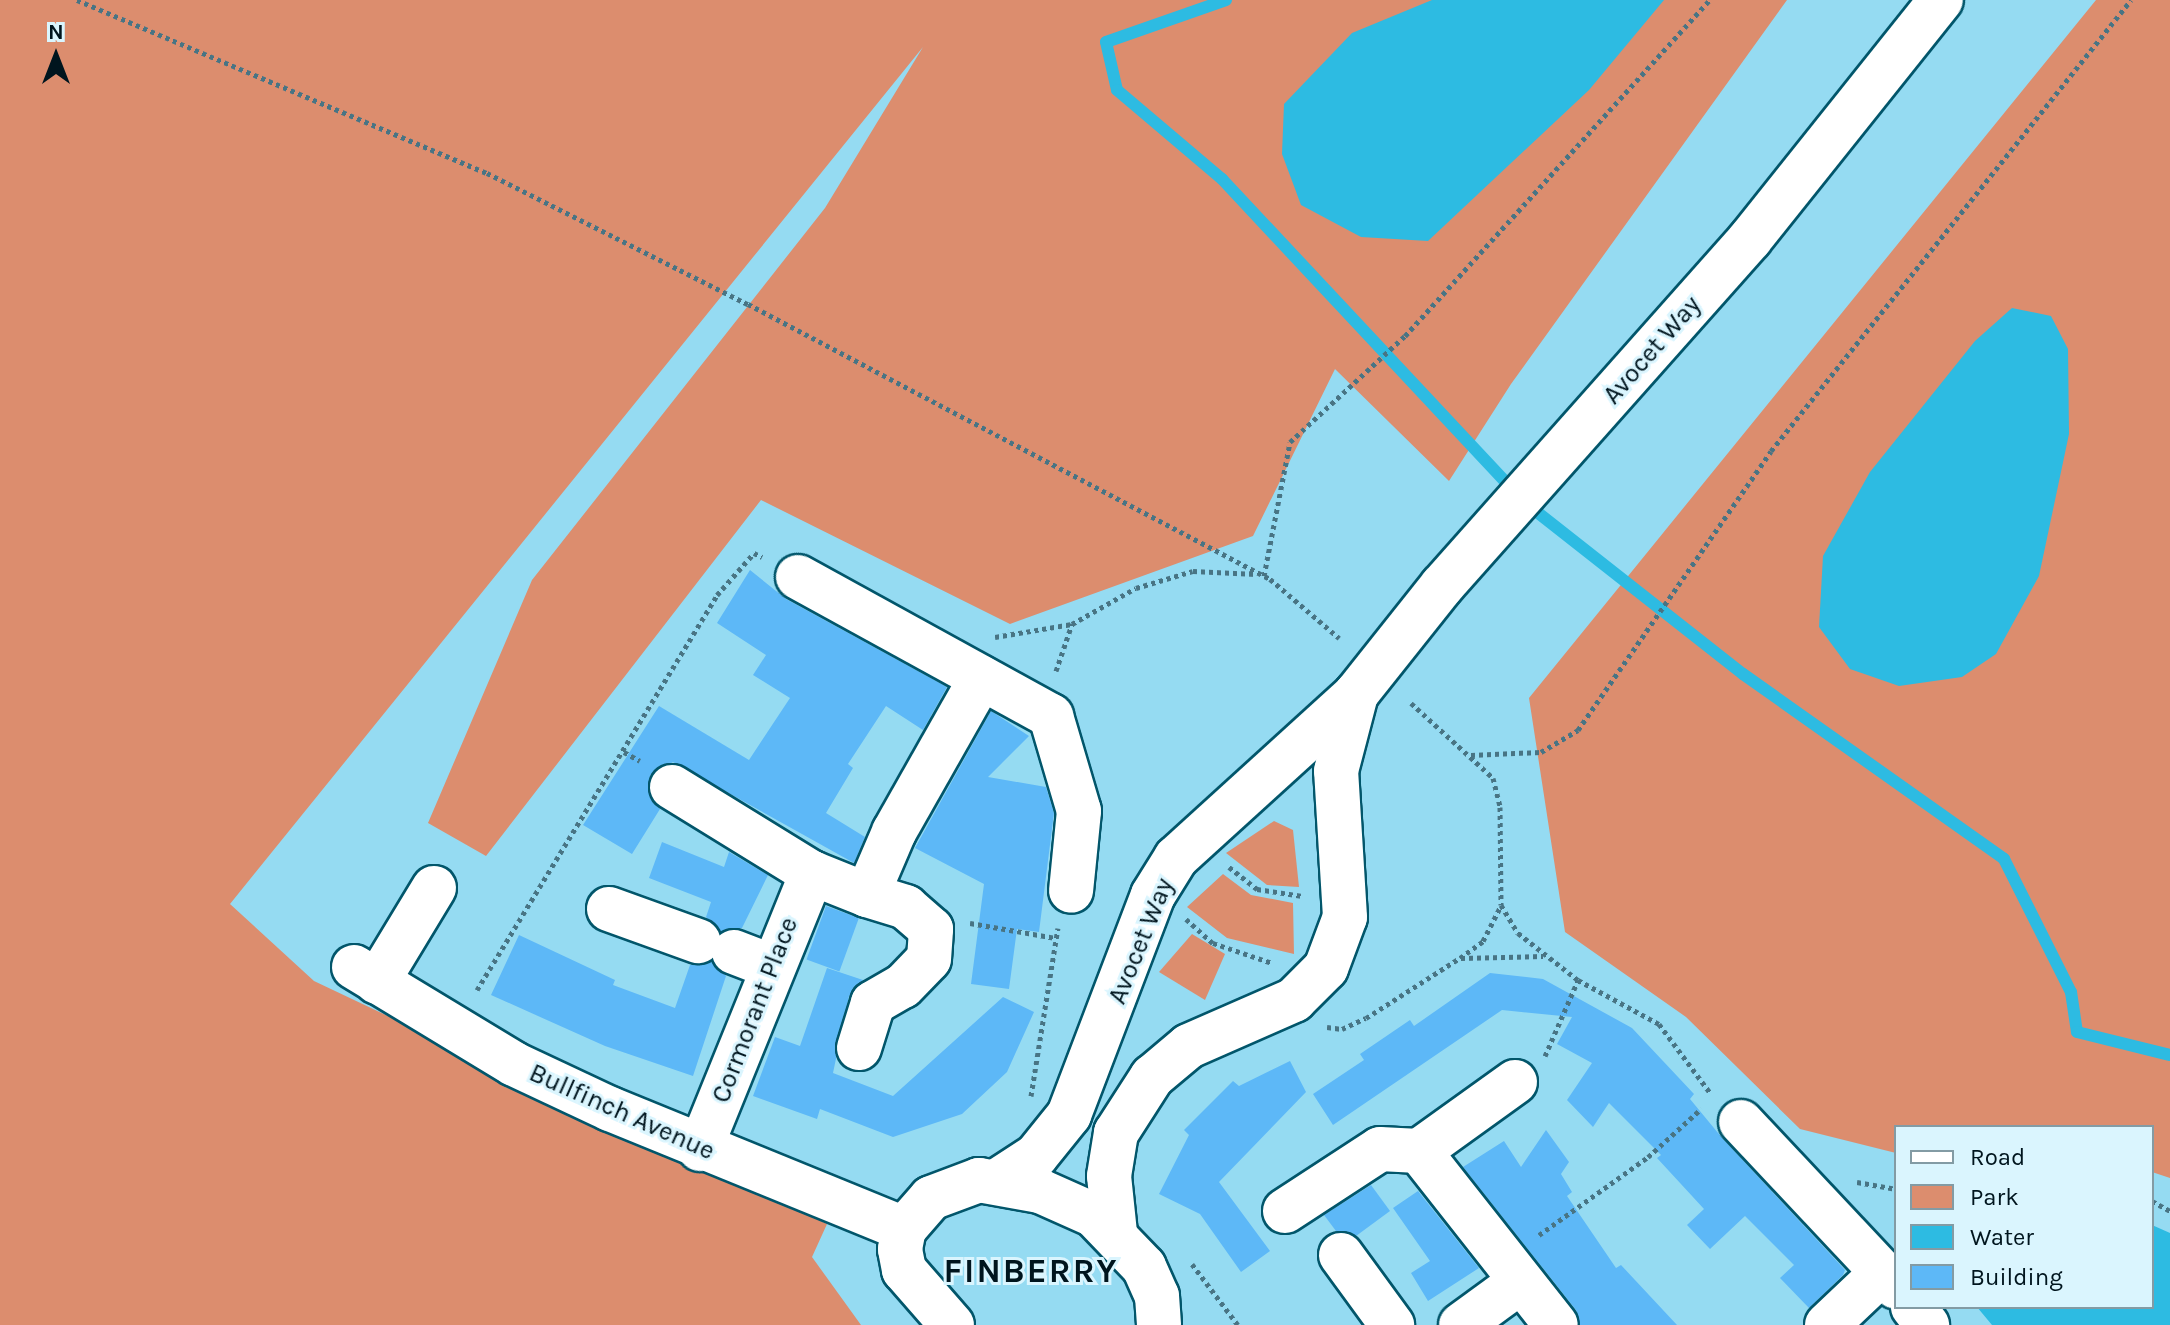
<!DOCTYPE html>
<style>
body{margin:0}
#map{position:relative;width:2170px;height:1325px;overflow:hidden;background:#95dbf2;font-family:Karla,sans-serif}
div>[style]{position:absolute}
[style*='--x']{left:calc(var(--x)*1px);top:calc(var(--y)*1px);width:calc(var(--w)*1px);rotate:calc(var(--a)*1deg)}
.green>*{inset:0;background:#dc8d6e}
.water>*{inset:0;background:#2dbbe2}
.stream>*{height:12px;margin:-6px;padding:0 6px;transform-origin:6px;border-radius:6px;background:#2dbbe2}
.building>*{inset:0;background:#5db8f7;transform-origin:0 0}
.path>*{height:5px;margin-top:-2.5px;transform-origin:0;background:repeating-linear-gradient(90deg,#487484 0 4px,transparent 0 8px)}
.roads{filter:drop-shadow(2px 0 #02566b) drop-shadow(-2px 0 #02566b) drop-shadow(0 2px #02566b) drop-shadow(0 -2px #02566b)}
.minor>*{height:44px;margin:-22px;padding:0 22px;transform-origin:22px;border-radius:22px;background:#fff}
span{translate:-50% -50%;white-space:nowrap;text-align:center;line-height:1.15;-webkit-text-stroke:6px #daf5fe;paint-order:stroke}
.street-label{font-size:26px;color:#00151e}
.district-label{font-size:34px;color:#00151e;font-weight:700;letter-spacing:2px}
.legend{position:absolute;left:1894px;top:1125px;width:260px;height:184px;box-sizing:border-box;background:#daf5fe;border:2px solid #839ba4;margin:0;padding:10px 14px;list-style:none;font-size:24px;color:#00151e}
.legend li{display:flex;align-items:center;gap:16px;height:40px}
.legend b{width:40px;border:2px solid #839ba4}
.north{position:absolute;left:16px;top:16px;width:80px;height:80px;-webkit-text-stroke:6px #daf5fe;paint-order:stroke;rotate:0deg;font-size:22px;font-weight:700;line-height:32px;text-align:center;color:#00151e}
.north::after{content:'';display:block;margin:auto;width:28px;height:36px;background:#00151e;clip-path:polygon(50% 0,100% 100%,50% 72%,0 100%)}
</style>
<div id="map">
<div class="green">
<i style="clip-path:polygon(0 0,1787px 0,1511px 384px,1449px 481px,1335px 369px,1253px 536px,1010px 624px,761px 500px,486px 856px,428px 823px,532px 580px,825px 208px,923px 47px,230px 904px,314px 981px,827px 1224px,812px 1257px,861px 1325px,0 1325px)"></i>
<i style="clip-path:polygon(2096px 0,2170px 0,2170px 1178px,2152px 1172px,2152px 1127px,1896px 1127px,1896px 1153px,1800px 1129px,1686px 1017px,1565px 932px,1529px 698px)"></i>
<i style="clip-path:polygon(1274px 821px,1293px 830px,1299px 887px,1267px 885px,1226px 853px)"></i>
<i style="clip-path:polygon(1223px 874px,1251px 895px,1293px 903px,1294px 954px,1227px 938px,1187px 907px)"></i>
<i style="clip-path:polygon(1192px 934px,1225px 954px,1205px 1000px,1159px 972px)"></i>
</div>
<div class="water">
<i style="clip-path:polygon(1432px 0,1664px 0,1589px 90px,1428px 241px,1361px 237px,1301px 205px,1282px 154px,1284px 104px,1352px 33px)"></i>
<i style="clip-path:polygon(2012px 308px,2051px 316px,2068px 349px,2069px 434px,2039px 576px,1996px 654px,1962px 677px,1899px 686px,1850px 669px,1819px 627px,1823px 556px,1870px 472px,1975px 341px)"></i>
<i style="clip-path:polygon(2152px 1225px,2170px 1233px,2170px 1325px,1992px 1325px,1977px 1307px,2152px 1307px)"></i>
</div>
<div class="stream">
<i style="--x:1226;--y:0;--w:127;--a:160.7"></i>
<i style="--x:1106;--y:42;--w:49;--a:77.1"></i>
<i style="--x:1117;--y:90;--w:138;--a:40.3"></i>
<i style="--x:1222;--y:179;--w:441;--a:46.9"></i>
<i style="--x:1523;--y:501;--w:280;--a:38.2"></i>
<i style="--x:1743;--y:674;--w:320;--a:35.3"></i>
<i style="--x:2004;--y:859;--w:149;--a:63.3"></i>
<i style="--x:2071;--y:992;--w:40;--a:81.5"></i>
<i style="--x:2077;--y:1032;--w:96;--a:13.9"></i>
</div>
<div class="building">
<i style="clip-path:polygon(750px 570px,786px 599px,947px 687px,923px 730px,886px 706px,848px 764px,853px 768px,826px 813px,865px 837px,854px 863px,673px 762px,650px 775px,650px 798px,660px 809px,632px 854px,583px 825px,659px 706px,749px 760px,790px 698px,753px 675px,766px 655px,717px 623px)"></i>
<i style="clip-path:polygon(991px 711px,1029px 736px,988px 777px,1046px 787px,1054px 813px,1039px 932px,1017px 929px,1009px 989px,971px 984px,984px 884px,915px 848px)"></i>
<i style="clip-path:polygon(662px 842px,724px 867px,729px 852px,768px 875px,742px 928px,720px 932px,706px 917px,711px 902px,649px 878px)"></i>
<i style="left:826px;top:906px;width:35px;height:57px;rotate:20deg"></i>
<i style="clip-path:polygon(519px 935px,615px 980px,613px 985px,675px 1008px,690px 965px,712px 961px,726px 976px,693px 1076px,605px 1046px,491px 995px)"></i>
<i style="clip-path:polygon(827px 968px,863px 980px,849px 996px,833px 1073px,893px 1096px,1003px 997px,1034px 1012px,1007px 1072px,962px 1114px,893px 1137px,820px 1109px,817px 1119px,753px 1096px,775px 1037px,800px 1046px)"></i>
<i style="clip-path:polygon(1490px 973px,1543px 979px,1632px 1028px,1694px 1094px,1690px 1099px,1723px 1139px,1845px 1270px,1843px 1275px,1809px 1308px,1780px 1278px,1794px 1265px,1745px 1216px,1710px 1249px,1687px 1225px,1704px 1209px,1657px 1158px,1661px 1155px,1609px 1103px,1593px 1127px,1567px 1100px,1592px 1063px,1557px 1044px,1572px 1017px,1502px 1010px,1333px 1125px,1313px 1094px,1364px 1060px,1360px 1054px,1410px 1020px,1414px 1026px)"></i>
<i style="clip-path:polygon(1290px 1061px,1306px 1092px,1219px 1182px,1270px 1251px,1241px 1272px,1200px 1214px,1159px 1194px,1189px 1135px,1184px 1130px,1233px 1081px,1239px 1086px)"></i>
<i style="clip-path:polygon(1546px 1130px,1569px 1162px,1561px 1174px,1572px 1192px,1567px 1196px,1616px 1268px,1621px 1265px,1677px 1325px,1580px 1325px,1576px 1310px,1463px 1167px,1504px 1141px,1521px 1167px)"></i>
<i style="clip-path:polygon(1371px 1185px,1390px 1211px,1356px 1236px,1336px 1231px,1324px 1215px)"></i>
<i style="clip-path:polygon(1418px 1191px,1479px 1268px,1428px 1301px,1411px 1273px,1430px 1261px,1393px 1208px)"></i>
</div>
<div class="path">
<i style="--x:77;--y:0;--w:445;--a:22.9"></i>
<i style="--x:487;--y:173;--w:292;--a:26.7"></i>
<i style="--x:748;--y:304;--w:590;--a:27.78"></i>
<i style="--x:1270;--y:579;--w:91;--a:40.5"></i>
<i style="--x:1264;--y:576;--w:136;--a:-79"></i>
<i style="--x:1290;--y:442;--w:156;--a:-42.7"></i>
<i style="--x:1405;--y:336;--w:454;--a:-47.8"></i>
<i style="--x:995;--y:637;--w:78;--a:-9.6"></i>
<i style="--x:1056;--y:671;--w:50;--a:-71.2"></i>
<i style="--x:1072;--y:624;--w:73;--a:-29.4"></i>
<i style="--x:1136;--y:588;--w:59;--a:-16.6"></i>
<i style="--x:1193;--y:571;--w:63;--a:2.7"></i>
<i style="--x:1411;--y:703;--w:111;--a:42.4"></i>
<i style="--x:1493;--y:778;--w:30;--a:76"></i>
<i style="--x:1500;--y:807;--w:98;--a:89.4"></i>
<i style="--x:1501;--y:905;--w:33;--a:59"></i>
<i style="--x:1518;--y:933;--w:76;--a:38.1"></i>
<i style="--x:1578;--y:980;--w:92;--a:28.5"></i>
<i style="--x:1659;--y:1024;--w:87;--a:53.4"></i>
<i style="--x:624;--y:752;--w:18;--a:29"></i>
<i style="--x:1471;--y:755;--w:70;--a:-2.5"></i>
<i style="--x:1541;--y:752;--w:43;--a:-30.7"></i>
<i style="--x:1578;--y:730;--w:339;--a:-55.3"></i>
<i style="--x:1771;--y:451;--w:577;--a:-51.4"></i>
<i style="--x:1229;--y:867;--w:36;--a:38"></i>
<i style="--x:1257;--y:889;--w:46;--a:8.8"></i>
<i style="--x:1186;--y:919;--w:36;--a:42"></i>
<i style="--x:1213;--y:943;--w:62;--a:18.7"></i>
<i style="--x:970;--y:923;--w:87;--a:9.9"></i>
<i style="--x:1461;--y:958;--w:82;--a:-1.4"></i>
<i style="--x:477;--y:990;--w:462;--a:-58.7"></i>
<i style="--x:717;--y:595;--w:56;--a:-48.6"></i>
<i style="--x:754;--y:553;--w:9;--a:27"></i>
<i style="--x:1327;--y:1027;--w:15;--a:8"></i>
<i style="--x:1342;--y:1029;--w:26;--a:-25"></i>
<i style="--x:1366;--y:1018;--w:112;--a:-32.6"></i>
<i style="--x:1460;--y:958;--w:29;--a:-36"></i>
<i style="--x:1483;--y:941;--w:39;--a:-63"></i>
<i style="--x:1545;--y:1056;--w:83;--a:-66.5"></i>
<i style="--x:1031;--y:1096;--w:170;--a:-80.9"></i>
<i style="--x:1857;--y:1182;--w:40;--a:10"></i>
<i style="--x:2152;--y:1201;--w:21;--a:29"></i>
<i style="--x:1539;--y:1235;--w:134;--a:-35.6"></i>
<i style="--x:1648;--y:1157;--w:72;--a:-42.2"></i>
<i style="--x:1192;--y:1264;--w:76;--a:53"></i>
</div>
<div class="roads">
<div class="minor">
<i style="--x:798;--y:577;--w:289;--a:28.8"></i>
<i style="--x:1051;--y:716;--w:99;--a:73.6"></i>
<i style="--x:1079;--y:811;--w:80;--a:95.7"></i>
<i style="--x:672;--y:787;--w:164;--a:31.6"></i>
<i style="--x:812;--y:873;--w:59;--a:21.8"></i>
<i style="--x:867;--y:895;--w:69;--a:-66.8"></i>
<i style="--x:894;--y:832;--w:177;--a:-60.5"></i>
<i style="--x:609;--y:909;--w:95;--a:19.8"></i>
<i style="--x:734;--y:952;--w:39;--a:21"></i>
<i style="--x:354;--y:967;--w:187;--a:31.2"></i>
<i style="--x:514;--y:1064;--w:106;--a:25.1"></i>
<i style="--x:610;--y:1109;--w:318;--a:22.2"></i>
<i style="--x:377;--y:982;--w:110;--a:-58.8"></i>
<i style="--x:859;--y:1048;--w:47;--a:-72.7"></i>
<i style="--x:873;--y:1003;--w:34;--a:-30"></i>
<i style="--x:903;--y:986;--w:37;--a:-46"></i>
<i style="--x:929;--y:959;--w:30;--a:-86"></i>
<i style="--x:931;--y:929;--w:33;--a:-139"></i>
<i style="--x:906;--y:907;--w:41;--a:-162.9"></i>
<i style="--x:1515;--y:1082;--w:118;--a:144.3"></i>
<i style="--x:1419;--y:1151;--w:221;--a:51.8"></i>
<i style="--x:1741;--y:1122;--w:226;--a:46.8"></i>
<i style="--x:700;--y:1149;--w:298;--a:-67.9"></i>
<i style="--x:999;--y:1180;--w:44;--a:-33"></i>
<i style="--x:1036;--y:1156;--w:53;--a:-51.2"></i>
<i style="--x:1069;--y:1115;--w:235;--a:-69.1"></i>
<i style="--x:1153;--y:895;--w:44;--a:-58.1"></i>
<i style="--x:1176;--y:858;--w:244;--a:-42.3"></i>
<i style="--x:1356;--y:694;--w:138;--a:-51.5"></i>
<i style="--x:1442;--y:586;--w:464;--a:-48.4"></i>
<i style="--x:1750;--y:239;--w:306;--a:-51.4"></i>
<i style="--x:1285;--y:1211;--w:113;--a:-33.1"></i>
<i style="--x:1380;--y:1149;--w:39;--a:3"></i>
<i style="--x:1115;--y:1233;--w:57;--a:-96"></i>
<i style="--x:1109;--y:1176;--w:44;--a:-80.8"></i>
<i style="--x:1116;--y:1133;--w:67;--a:-57.3"></i>
<i style="--x:1152;--y:1077;--w:48;--a:-40"></i>
<i style="--x:1189;--y:1046;--w:115;--a:-23.7"></i>
<i style="--x:1294;--y:1000;--w:45;--a:-45"></i>
<i style="--x:1326;--y:968;--w:54;--a:-69.6"></i>
<i style="--x:1345;--y:917;--w:146;--a:-93.5"></i>
<i style="--x:1336;--y:771;--w:80;--a:-75.4"></i>
<i style="--x:1341;--y:1255;--w:87;--a:53.9"></i>
<i style="--x:1913;--y:1307;--w:23;--a:52"></i>
<i style="--x:952;--y:1325;--w:73;--a:-131.1"></i>
<i style="--x:904;--y:1270;--w:21;--a:-101"></i>
<i style="--x:900;--y:1249;--w:20;--a:-79"></i>
<i style="--x:904;--y:1229;--w:41;--a:-48.9"></i>
<i style="--x:931;--y:1198;--w:51;--a:-20.6"></i>
<i style="--x:979;--y:1180;--w:62;--a:10.2"></i>
<i style="--x:1040;--y:1191;--w:59;--a:24"></i>
<i style="--x:1094;--y:1215;--w:72;--a:46.1"></i>
<i style="--x:1144;--y:1267;--w:32;--a:66"></i>
<i style="--x:1157;--y:1296;--w:29;--a:86"></i>
<i style="--x:1461;--y:1325;--w:73;--a:-36.1"></i>
<i style="--x:1827;--y:1325;--w:77;--a:-43.4"></i>
</div>
</div>
<div class="street-label">
<span style="left:1652px;top:350px;rotate:-49deg">Avocet Way</span>
<span style="left:1141px;top:941px;rotate:-68deg">Avocet Way</span>
<span style="left:755px;top:1010px;rotate:-69deg">Cormorant Place</span>
<span style="left:622px;top:1112px;rotate:24deg">Bullfinch Avenue</span>
</div>
<div class="district-label">
<span style="left:1031px;top:1272px">FINBERRY</span>
</div>
<ul class="legend">
<li><b style="height:10px;background:#fff"></b>Road</li>
<li><b style="height:22px;background:#dc8d6e"></b>Park</li>
<li><b style="height:22px;background:#2dbbe2"></b>Water</li>
<li><b style="height:22px;background:#5db8f7"></b>Building</li>
</ul>
<div class="north">N</div>
</div>
